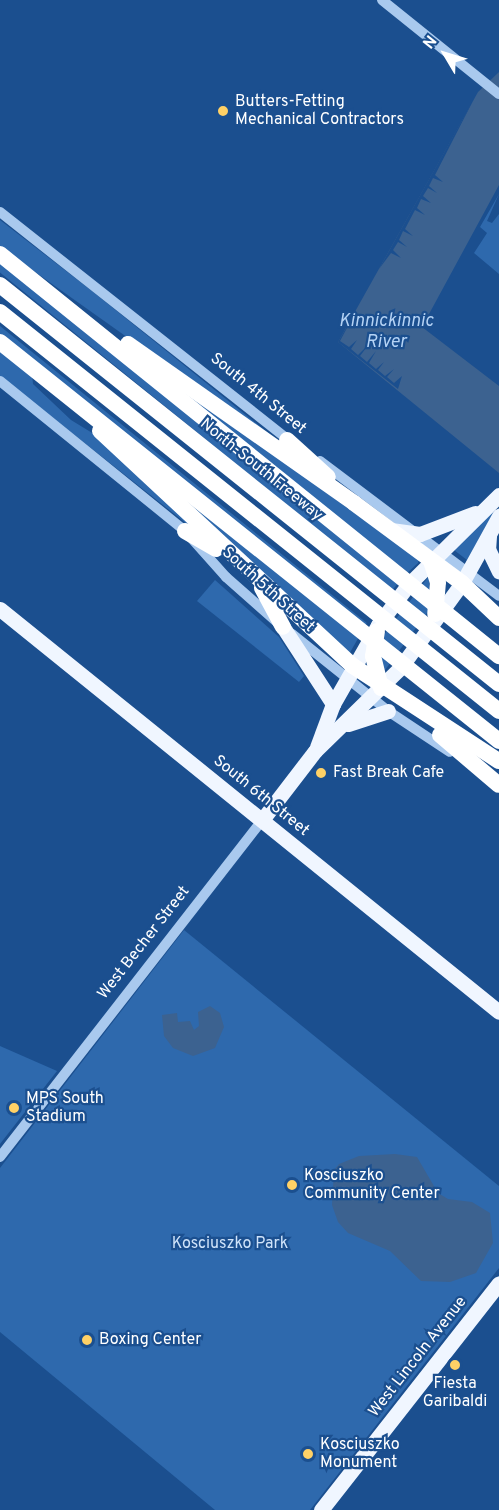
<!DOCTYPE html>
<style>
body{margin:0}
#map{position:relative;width:499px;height:1510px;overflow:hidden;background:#1b4f8f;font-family:Overpass,sans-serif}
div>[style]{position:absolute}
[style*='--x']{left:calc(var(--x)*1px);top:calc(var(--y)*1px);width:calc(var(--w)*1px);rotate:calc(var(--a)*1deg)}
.green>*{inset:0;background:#2e69ad;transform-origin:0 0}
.water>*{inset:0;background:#3c6290}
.pier>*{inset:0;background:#1b4f8f}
.minor>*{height:10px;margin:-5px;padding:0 5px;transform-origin:5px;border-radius:5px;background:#a9c9ee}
.major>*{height:15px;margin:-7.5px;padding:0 7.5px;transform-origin:7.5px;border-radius:7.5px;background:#f0f6ff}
.highway>*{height:16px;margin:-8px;padding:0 8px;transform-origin:8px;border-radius:8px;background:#fff}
.dots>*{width:16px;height:16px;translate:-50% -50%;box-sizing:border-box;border:3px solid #1b4f8f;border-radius:50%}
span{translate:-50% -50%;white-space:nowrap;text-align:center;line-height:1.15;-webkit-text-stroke:4.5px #1b4f8f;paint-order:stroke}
.poi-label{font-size:16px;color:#fff}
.left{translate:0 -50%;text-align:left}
.street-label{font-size:16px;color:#fff}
.park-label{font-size:16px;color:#cfe3fa}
.water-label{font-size:18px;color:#b5d3f5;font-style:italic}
.north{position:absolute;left:415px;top:24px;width:60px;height:60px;-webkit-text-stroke:4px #1b4f8f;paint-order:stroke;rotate:308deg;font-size:16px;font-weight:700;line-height:24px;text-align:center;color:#fff}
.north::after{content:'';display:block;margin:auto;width:21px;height:27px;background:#fff;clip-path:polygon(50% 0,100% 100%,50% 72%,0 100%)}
</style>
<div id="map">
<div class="green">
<i style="clip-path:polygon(499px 194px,487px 221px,492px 223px,499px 214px,499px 274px,474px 253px,487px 233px,480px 227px)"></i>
<i style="clip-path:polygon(0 220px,92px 291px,314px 470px,0 247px)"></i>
<i style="left:0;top:261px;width:512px;height:9px;rotate:39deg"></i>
<i style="left:0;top:326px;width:472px;height:9px;rotate:39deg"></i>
<i style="clip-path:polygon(0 348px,32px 374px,33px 384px,71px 420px,107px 442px,216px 547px,0 376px)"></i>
<i style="clip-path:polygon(189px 393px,419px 560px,418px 563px,405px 575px,186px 397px)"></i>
<i style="clip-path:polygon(134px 453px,360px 635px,348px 656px)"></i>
<i style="clip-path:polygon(497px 506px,467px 560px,454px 550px)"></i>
<i style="clip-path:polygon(429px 576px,429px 610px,385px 670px,379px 663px,383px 636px)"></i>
<i style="clip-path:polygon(215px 580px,279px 637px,304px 676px,299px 682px,197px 601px)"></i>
<i style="clip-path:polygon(184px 930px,499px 1186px,499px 1268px,310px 1510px,215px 1510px,0 1332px,0 1168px)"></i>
<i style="clip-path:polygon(0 1046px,57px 1071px,0 1144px)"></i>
</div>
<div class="water">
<i style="clip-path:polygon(499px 72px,499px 185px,422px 327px,499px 386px,499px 473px,338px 342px,478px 92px)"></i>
<i style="clip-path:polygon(210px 1006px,220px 1013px,224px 1027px,215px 1048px,193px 1056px,173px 1048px,164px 1036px,162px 1015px,177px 1013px,178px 1022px,190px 1021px,194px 1030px,199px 1026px,198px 1012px)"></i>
<i style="clip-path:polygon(395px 1154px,417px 1157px,438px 1193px,448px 1199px,472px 1202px,490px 1213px,493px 1243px,476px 1273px,450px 1282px,421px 1281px,390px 1251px,348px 1233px,338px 1222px,332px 1205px,334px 1170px,339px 1164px,359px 1156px)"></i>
</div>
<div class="pier">
<i style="clip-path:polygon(475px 97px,435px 175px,443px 182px,433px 178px,429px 186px,437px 193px,428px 188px,423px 196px,431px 203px,421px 199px,417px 208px,425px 215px,415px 210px,405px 229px,413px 236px,403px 231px,399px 240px,407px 247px,398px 242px,393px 250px,401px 258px,391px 253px,379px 269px)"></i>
<i style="clip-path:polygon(356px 311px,340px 341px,349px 347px,357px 340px,351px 349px,358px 355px,369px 344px,360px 356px,367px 362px,376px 351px,369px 363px,376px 369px,384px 362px,378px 370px,385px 376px,394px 369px,387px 377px,394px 383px,402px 376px,398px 389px,338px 342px)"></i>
</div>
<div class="minor">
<i style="--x:382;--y:0;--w:150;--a:38.8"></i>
<i style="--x:0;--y:212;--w:372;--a:38.3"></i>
<i style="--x:0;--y:381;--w:238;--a:39"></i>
<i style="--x:185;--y:531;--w:62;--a:48.3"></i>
<i style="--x:226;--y:577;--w:69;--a:41.5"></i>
<i style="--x:320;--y:461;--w:224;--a:37"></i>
<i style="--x:292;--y:634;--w:123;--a:38.7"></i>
<i style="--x:388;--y:711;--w:74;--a:33.5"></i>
<i style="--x:0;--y:1157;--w:427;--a:-52.1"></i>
</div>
<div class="major">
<i style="--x:391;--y:530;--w:29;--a:8"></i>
<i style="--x:420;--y:534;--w:59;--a:-20.9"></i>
<i style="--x:489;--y:536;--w:13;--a:94"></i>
<i style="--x:488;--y:549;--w:25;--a:64"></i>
<i style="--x:0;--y:609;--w:641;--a:38.92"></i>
<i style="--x:283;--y:627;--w:92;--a:57"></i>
<i style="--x:348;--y:724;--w:42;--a:-18"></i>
<i style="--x:317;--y:747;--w:46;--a:-69.6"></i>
<i style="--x:333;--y:704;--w:91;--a:-60.3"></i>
<i style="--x:378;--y:625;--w:50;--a:-53.1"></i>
<i style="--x:408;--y:585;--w:128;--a:-44.7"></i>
<i style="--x:262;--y:820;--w:87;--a:-52.5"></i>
<i style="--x:315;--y:751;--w:119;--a:-44.3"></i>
<i style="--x:400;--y:668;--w:105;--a:-53.9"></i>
<i style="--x:462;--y:583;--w:77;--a:-61.1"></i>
<i style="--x:321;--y:1510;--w:288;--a:-51.9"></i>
</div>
<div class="highway">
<i style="--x:0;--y:254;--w:641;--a:38.86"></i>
<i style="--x:0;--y:285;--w:639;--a:38.65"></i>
<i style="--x:0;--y:312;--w:639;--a:38.65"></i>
<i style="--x:0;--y:342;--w:639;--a:38.65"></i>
<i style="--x:128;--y:344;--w:276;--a:35.1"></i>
<i style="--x:354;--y:503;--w:134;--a:36.5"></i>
<i style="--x:462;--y:583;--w:51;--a:43.4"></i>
<i style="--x:100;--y:431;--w:345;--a:42.9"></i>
<i style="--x:353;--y:666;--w:174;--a:33.1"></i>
<i style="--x:287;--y:440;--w:55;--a:42.1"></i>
<i style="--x:185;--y:531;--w:36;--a:30"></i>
<i style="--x:431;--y:561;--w:22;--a:72"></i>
<i style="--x:438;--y:582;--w:32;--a:95"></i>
<i style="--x:262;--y:588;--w:44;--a:61.7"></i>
<i style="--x:377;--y:631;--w:25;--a:99"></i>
<i style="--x:373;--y:656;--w:33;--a:76"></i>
<i style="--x:440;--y:735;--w:77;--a:40.3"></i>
</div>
<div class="dots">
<i style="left:223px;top:111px;background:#ffd166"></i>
<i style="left:321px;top:773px;background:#ffd166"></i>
<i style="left:14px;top:1108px;background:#ffd166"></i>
<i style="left:292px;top:1185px;background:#ffd166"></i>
<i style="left:87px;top:1340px;background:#ffd166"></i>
<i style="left:455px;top:1365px;background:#ffd166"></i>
<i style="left:308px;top:1454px;background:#ffd166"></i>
</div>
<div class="poi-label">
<span class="left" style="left:235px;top:111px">Butters-Fetting<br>Mechanical Contractors</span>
<span class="left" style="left:333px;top:773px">Fast Break Cafe</span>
<span class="left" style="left:26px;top:1108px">MPS South<br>Stadium</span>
<span class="left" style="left:304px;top:1185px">Kosciuszko<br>Community Center</span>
<span class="left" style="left:99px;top:1340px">Boxing Center</span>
<span style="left:455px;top:1393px">Fiesta<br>Garibaldi</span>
<span class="left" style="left:320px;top:1454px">Kosciuszko<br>Monument</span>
</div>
<div class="street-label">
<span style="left:258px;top:394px;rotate:39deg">South 4th Street</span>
<span style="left:261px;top:470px;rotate:39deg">North-South Freeway</span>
<span style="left:268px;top:590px;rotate:42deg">South 5th Street</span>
<span style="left:261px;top:796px;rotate:39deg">South 6th Street</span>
<span style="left:144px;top:943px;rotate:-52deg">West Becher Street</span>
<span style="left:418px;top:1357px;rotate:-52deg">West Lincoln Avenue</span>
</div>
<div class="park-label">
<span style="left:230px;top:1244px">Kosciuszko Park</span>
</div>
<div class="water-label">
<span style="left:386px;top:333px">Kinnickinnic<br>River</span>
</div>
<div class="north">N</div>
</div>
